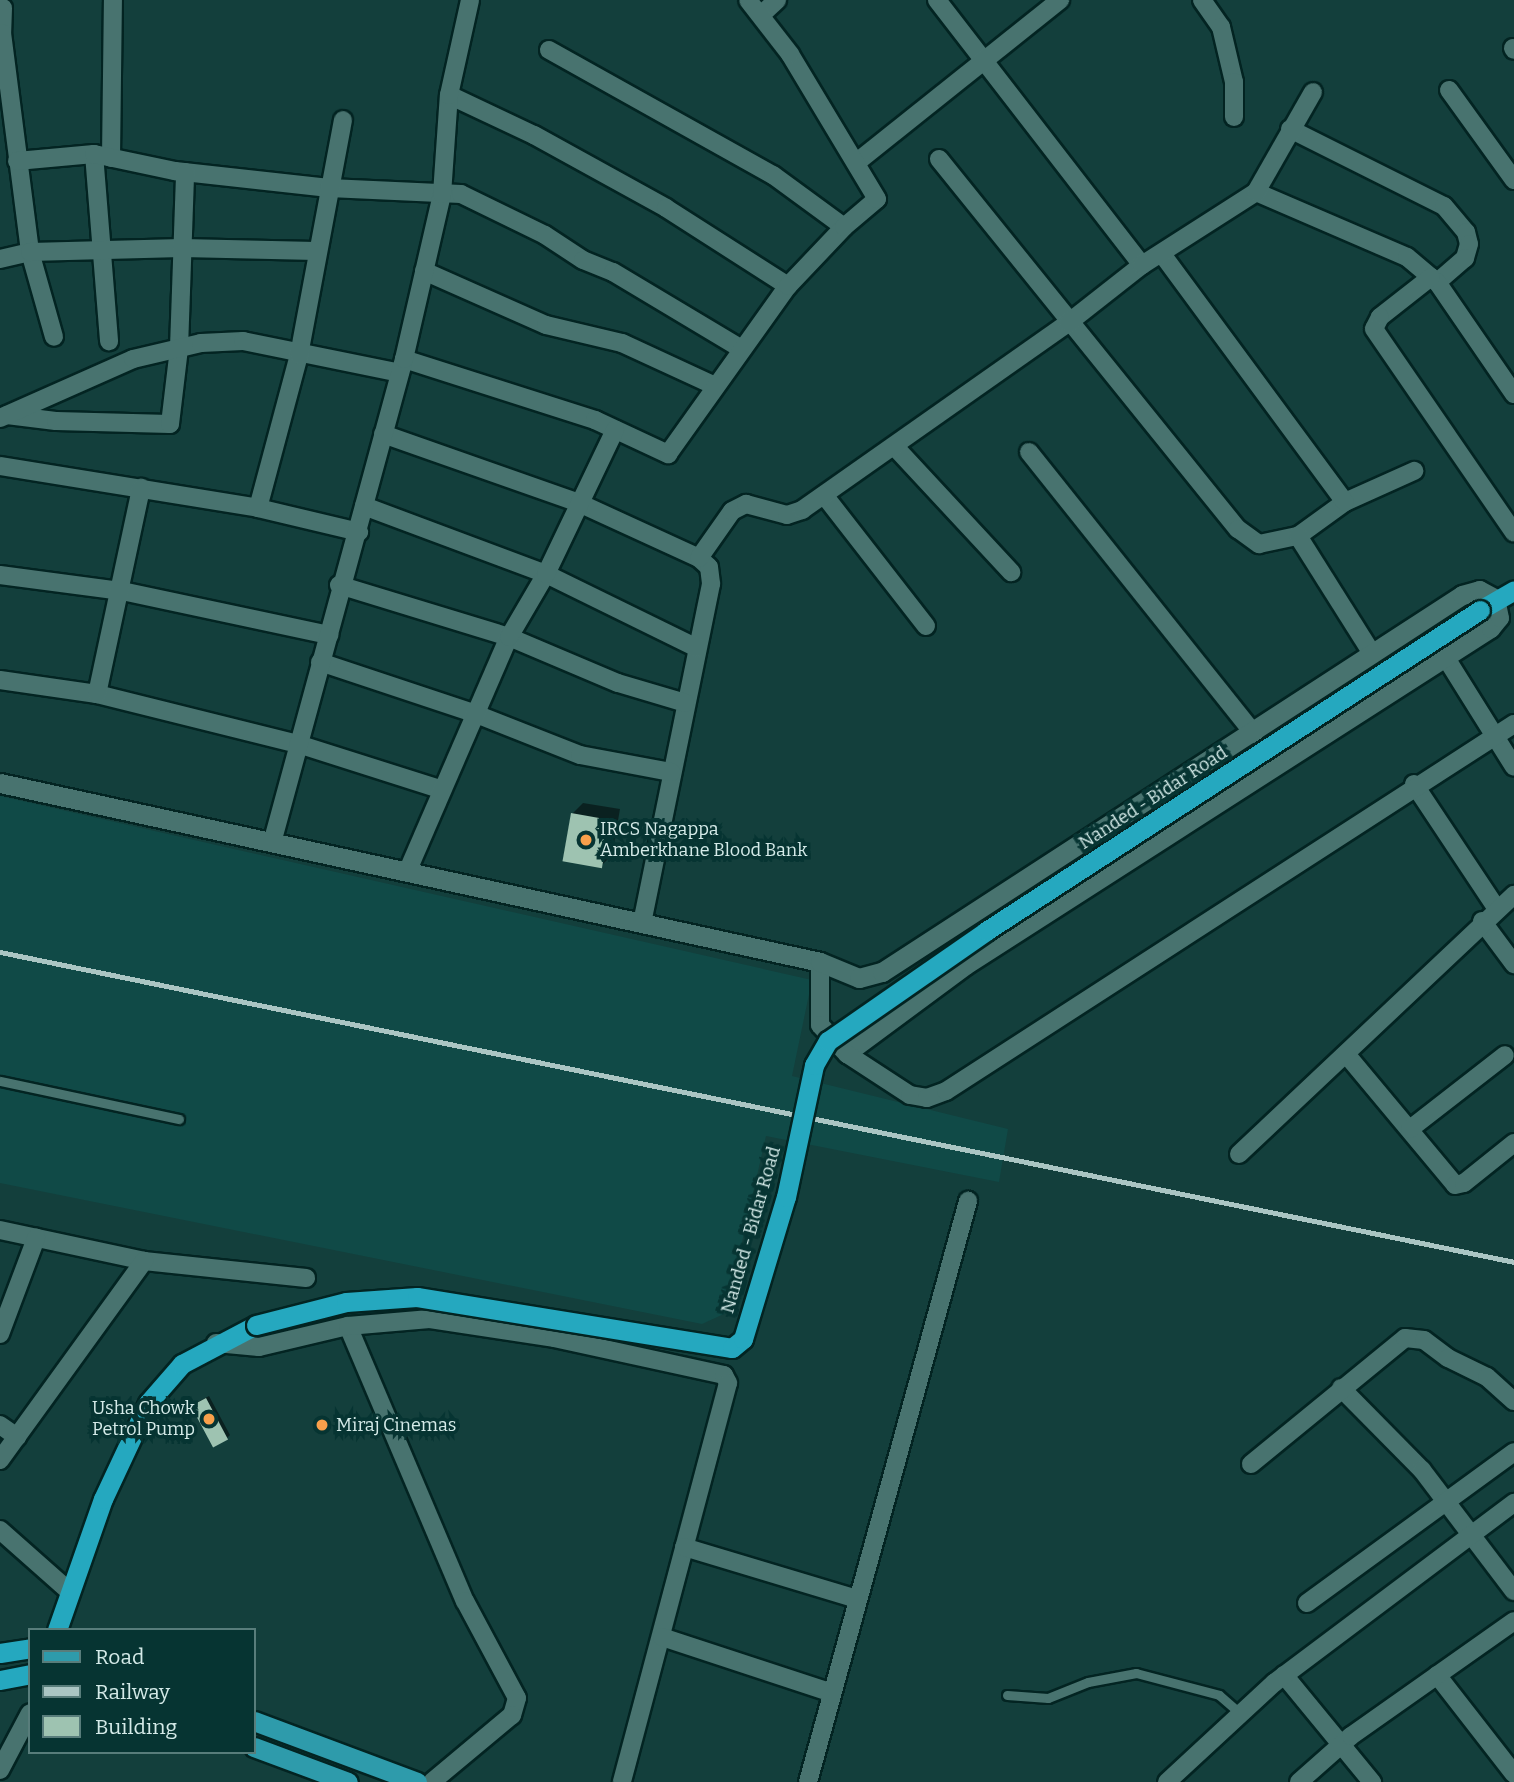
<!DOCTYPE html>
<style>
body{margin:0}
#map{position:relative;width:1514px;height:1782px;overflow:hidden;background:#133f3c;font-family:Bitter,serif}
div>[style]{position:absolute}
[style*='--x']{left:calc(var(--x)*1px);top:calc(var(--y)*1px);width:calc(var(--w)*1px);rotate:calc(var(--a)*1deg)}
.built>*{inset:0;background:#104a47}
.shadow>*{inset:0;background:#0007}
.building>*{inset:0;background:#9ec3b1;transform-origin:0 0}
.roads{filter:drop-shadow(2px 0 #032422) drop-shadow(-2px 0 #032422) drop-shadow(0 2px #032422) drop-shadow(0 -2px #032422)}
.service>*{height:9px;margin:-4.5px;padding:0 4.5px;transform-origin:4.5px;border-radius:4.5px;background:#48736f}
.minor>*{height:18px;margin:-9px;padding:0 9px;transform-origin:9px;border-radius:9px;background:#48736f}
.tertiary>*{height:19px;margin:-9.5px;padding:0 9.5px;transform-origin:9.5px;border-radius:9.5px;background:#48736f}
.primary>*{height:19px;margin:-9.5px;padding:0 9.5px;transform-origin:9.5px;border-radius:9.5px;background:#2e9bab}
.trunk>*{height:19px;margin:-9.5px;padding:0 9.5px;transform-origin:9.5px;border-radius:9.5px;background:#25a8bf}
.rail>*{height:5px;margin:-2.5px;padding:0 2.5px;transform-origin:2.5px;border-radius:2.5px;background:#aac5c3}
.bridges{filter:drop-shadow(2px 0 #032422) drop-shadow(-2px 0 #032422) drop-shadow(0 2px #032422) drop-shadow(0 -2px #032422)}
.trunk-bridge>*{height:19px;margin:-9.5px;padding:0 9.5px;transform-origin:9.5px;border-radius:9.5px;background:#25a8bf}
.dots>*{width:19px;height:19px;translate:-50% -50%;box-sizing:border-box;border:4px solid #063432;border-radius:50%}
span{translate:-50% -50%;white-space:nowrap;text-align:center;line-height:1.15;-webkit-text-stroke:7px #063432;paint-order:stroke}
.street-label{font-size:18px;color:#d4eae8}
.poi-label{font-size:18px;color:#d4eae8}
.left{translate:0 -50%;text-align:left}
.right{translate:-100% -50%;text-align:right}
.legend{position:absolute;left:28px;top:1628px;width:228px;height:126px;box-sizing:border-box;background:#063432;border:2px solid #587d7b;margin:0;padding:9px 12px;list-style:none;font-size:21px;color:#d4eae8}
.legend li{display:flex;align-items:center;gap:14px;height:35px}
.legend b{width:35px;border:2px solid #587d7b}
</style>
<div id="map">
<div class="built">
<i style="clip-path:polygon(0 796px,812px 980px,792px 1076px,1008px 1129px,999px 1182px,766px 1136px,726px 1313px,702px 1324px,0 1183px)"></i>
</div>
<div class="shadow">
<i style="clip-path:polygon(583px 803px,620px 809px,612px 855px,601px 866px,572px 814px)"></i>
<i style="clip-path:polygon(209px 1396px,230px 1435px,227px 1438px,196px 1403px)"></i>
</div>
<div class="building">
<i style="left:571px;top:813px;width:40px;height:49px;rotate:10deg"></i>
<i style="left:206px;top:1398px;width:47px;height:17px;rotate:62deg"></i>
</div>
<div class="roads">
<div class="service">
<i style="--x:0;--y:1081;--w:183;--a:12"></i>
<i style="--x:1007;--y:1695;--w:41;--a:4.2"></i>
<i style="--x:1048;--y:1698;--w:43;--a:-21.8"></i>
<i style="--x:1088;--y:1682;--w:49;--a:-10.6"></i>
<i style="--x:1136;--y:1673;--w:86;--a:14.8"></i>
<i style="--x:1219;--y:1695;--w:28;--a:41"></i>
</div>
<div class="minor">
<i style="--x:937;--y:0;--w:335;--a:52.3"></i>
<i style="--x:1202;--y:0;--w:33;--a:55"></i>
<i style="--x:1221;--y:27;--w:57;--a:76.7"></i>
<i style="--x:1234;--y:82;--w:35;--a:90"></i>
<i style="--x:3;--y:8;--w:25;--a:92"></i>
<i style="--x:2;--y:33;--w:221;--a:82.7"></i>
<i style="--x:30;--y:252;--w:88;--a:74.2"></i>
<i style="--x:761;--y:15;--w:22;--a:-43"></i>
<i style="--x:1513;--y:48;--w:2;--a:63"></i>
<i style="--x:549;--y:50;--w:257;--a:29.2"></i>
<i style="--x:773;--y:175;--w:88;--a:36.2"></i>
<i style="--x:1449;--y:90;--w:111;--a:54.2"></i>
<i style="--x:449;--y:95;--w:94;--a:25.2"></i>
<i style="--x:534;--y:135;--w:151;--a:28.9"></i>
<i style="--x:666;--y:208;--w:145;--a:32.6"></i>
<i style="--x:1290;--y:129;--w:172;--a:26.6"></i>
<i style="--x:1444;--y:206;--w:34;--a:50"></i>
<i style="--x:1466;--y:232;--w:12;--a:76"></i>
<i style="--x:1469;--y:244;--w:15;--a:106"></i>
<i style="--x:1465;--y:258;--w:37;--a:139"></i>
<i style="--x:94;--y:154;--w:188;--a:85.4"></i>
<i style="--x:111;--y:158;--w:158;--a:-89.3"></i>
<i style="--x:939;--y:159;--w:476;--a:51.1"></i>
<i style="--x:1238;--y:529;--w:26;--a:36"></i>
<i style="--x:1259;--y:544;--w:40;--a:-12"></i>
<i style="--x:1298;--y:536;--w:58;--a:-35.9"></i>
<i style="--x:1345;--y:502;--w:76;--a:-24.2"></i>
<i style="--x:17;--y:161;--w:77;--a:-5.2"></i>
<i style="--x:94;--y:154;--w:83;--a:11.9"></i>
<i style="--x:175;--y:171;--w:155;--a:6.3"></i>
<i style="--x:329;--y:188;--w:132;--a:2.6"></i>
<i style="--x:461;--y:194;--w:93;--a:26"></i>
<i style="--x:545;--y:235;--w:45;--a:33.3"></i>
<i style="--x:583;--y:260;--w:32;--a:22"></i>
<i style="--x:613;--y:272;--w:148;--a:30.9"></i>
<i style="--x:857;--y:162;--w:260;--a:-38.6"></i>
<i style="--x:1256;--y:192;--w:164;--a:23.3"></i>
<i style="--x:1407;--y:257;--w:39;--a:40"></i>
<i style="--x:1437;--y:282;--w:136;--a:55.5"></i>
<i style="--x:1162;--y:254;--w:308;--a:53.6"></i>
<i style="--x:0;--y:259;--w:31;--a:-13"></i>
<i style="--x:30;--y:252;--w:152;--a:-1.5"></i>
<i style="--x:182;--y:248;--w:134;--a:1.3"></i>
<i style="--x:424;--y:271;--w:133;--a:23.9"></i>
<i style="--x:546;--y:325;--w:78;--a:13.3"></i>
<i style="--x:622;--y:343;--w:100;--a:24.8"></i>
<i style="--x:1431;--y:277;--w:65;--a:141.9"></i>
<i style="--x:1380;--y:317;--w:13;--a:117"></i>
<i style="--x:1374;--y:329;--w:247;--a:55.5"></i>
<i style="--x:404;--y:359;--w:201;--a:17.7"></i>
<i style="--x:595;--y:420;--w:81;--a:25"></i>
<i style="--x:668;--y:454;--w:206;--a:-54.5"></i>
<i style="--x:788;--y:286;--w:81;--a:-46.5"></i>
<i style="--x:844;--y:227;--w:43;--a:-40.3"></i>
<i style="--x:877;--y:199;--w:169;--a:-121"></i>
<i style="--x:790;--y:54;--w:68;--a:-127.9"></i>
<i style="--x:7;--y:415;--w:49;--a:7"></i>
<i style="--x:56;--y:421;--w:114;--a:1.5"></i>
<i style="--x:170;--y:424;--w:77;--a:-83.2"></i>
<i style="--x:179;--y:348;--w:176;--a:-88"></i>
<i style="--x:0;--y:418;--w:145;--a:-23.9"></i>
<i style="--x:133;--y:359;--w:70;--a:-13.2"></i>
<i style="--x:201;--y:343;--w:42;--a:-2.7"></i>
<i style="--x:243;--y:341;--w:160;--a:11.5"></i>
<i style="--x:383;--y:434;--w:208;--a:19.4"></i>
<i style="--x:579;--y:503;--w:132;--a:24.6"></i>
<i style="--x:699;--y:558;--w:13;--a:42"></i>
<i style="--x:709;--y:567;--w:17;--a:83"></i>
<i style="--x:711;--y:584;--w:345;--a:101.5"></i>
<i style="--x:895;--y:447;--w:171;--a:47.1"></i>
<i style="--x:1029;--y:452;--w:361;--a:51.4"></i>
<i style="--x:0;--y:466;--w:261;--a:9.2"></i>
<i style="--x:258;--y:508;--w:104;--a:13.4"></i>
<i style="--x:824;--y:495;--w:166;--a:52.1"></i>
<i style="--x:364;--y:506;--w:194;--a:20.5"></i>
<i style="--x:546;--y:574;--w:168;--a:26.1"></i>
<i style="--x:258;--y:508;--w:158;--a:-75"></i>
<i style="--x:299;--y:355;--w:239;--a:-79.4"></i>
<i style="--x:1298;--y:536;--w:137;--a:57.8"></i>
<i style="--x:699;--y:558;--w:57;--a:-54.9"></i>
<i style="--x:732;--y:511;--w:16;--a:-27"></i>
<i style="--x:746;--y:504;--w:42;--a:15"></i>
<i style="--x:787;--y:515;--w:16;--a:-18"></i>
<i style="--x:802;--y:510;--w:325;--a:-35.1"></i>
<i style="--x:1068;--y:323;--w:94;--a:-38.1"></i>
<i style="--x:1142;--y:265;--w:135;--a:-32.6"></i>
<i style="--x:1256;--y:192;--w:115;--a:-60.3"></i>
<i style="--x:0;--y:575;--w:123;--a:7.5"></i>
<i style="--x:122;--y:591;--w:212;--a:12"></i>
<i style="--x:339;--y:585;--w:178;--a:17"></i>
<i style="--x:509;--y:637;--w:118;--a:22.9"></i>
<i style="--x:618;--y:683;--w:70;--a:16.6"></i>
<i style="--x:1446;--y:658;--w:128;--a:58"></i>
<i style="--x:320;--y:662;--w:164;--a:18.4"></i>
<i style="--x:476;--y:714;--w:112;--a:21.5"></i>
<i style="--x:580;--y:755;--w:93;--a:10.6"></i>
<i style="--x:0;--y:680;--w:98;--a:8.2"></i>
<i style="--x:97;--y:694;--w:207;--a:14"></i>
<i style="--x:298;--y:744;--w:149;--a:17.6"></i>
<i style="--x:97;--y:694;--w:211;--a:-77.9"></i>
<i style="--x:1414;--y:784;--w:150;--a:56.4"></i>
<i style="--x:272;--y:843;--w:502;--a:-74.74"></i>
<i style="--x:404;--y:359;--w:169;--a:-77"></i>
<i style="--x:442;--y:194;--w:99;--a:-86"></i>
<i style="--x:449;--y:95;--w:97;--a:-77.5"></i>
<i style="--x:408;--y:870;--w:254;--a:-66.6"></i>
<i style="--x:509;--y:637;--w:73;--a:-59.6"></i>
<i style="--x:546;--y:574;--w:160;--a:-64.4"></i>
<i style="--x:1482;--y:921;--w:54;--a:53.3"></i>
<i style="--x:820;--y:962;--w:63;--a:90"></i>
<i style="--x:820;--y:1025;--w:40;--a:47"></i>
<i style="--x:847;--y:1054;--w:148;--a:-36.5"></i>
<i style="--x:966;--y:966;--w:624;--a:-32.7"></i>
<i style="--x:1491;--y:629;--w:14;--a:-51"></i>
<i style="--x:1500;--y:618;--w:19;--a:-102"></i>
<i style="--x:847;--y:1054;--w:75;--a:33.1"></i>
<i style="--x:910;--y:1095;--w:17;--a:10"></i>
<i style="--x:927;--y:1098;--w:20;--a:-20"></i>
<i style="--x:946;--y:1091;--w:676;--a:-32.87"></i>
<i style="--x:1346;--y:1054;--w:170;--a:50.2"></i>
<i style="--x:1455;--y:1185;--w:9;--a:-13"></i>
<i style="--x:1464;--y:1183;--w:64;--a:-38.7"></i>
<i style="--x:1410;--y:1129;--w:120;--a:-37.9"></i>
<i style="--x:1239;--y:1154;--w:378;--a:-43.3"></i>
<i style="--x:0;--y:1230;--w:147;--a:12.1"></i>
<i style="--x:144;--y:1261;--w:163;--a:6"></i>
<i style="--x:348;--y:1326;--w:299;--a:67"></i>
<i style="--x:465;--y:1601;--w:110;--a:61.8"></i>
<i style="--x:517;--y:1698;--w:18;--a:106"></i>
<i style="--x:512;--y:1715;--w:104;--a:140.1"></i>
<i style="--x:0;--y:1334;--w:103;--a:-69.4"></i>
<i style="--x:216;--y:1343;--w:43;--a:5.3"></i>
<i style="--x:259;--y:1347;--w:91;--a:-13.3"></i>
<i style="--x:348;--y:1326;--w:82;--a:-4.9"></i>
<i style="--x:430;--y:1319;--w:125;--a:8.7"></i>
<i style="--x:554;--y:1338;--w:174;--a:12.3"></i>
<i style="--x:724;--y:1375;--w:9;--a:63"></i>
<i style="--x:728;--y:1383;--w:413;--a:104.9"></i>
<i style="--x:1341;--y:1388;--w:115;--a:45.4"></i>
<i style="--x:1422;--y:1470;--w:152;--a:52.8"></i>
<i style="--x:0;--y:1425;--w:21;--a:35"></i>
<i style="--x:0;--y:1460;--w:246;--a:-54.1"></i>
<i style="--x:1251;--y:1464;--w:199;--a:-39.3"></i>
<i style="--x:1405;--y:1338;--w:19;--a:6"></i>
<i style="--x:1424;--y:1340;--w:30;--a:37"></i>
<i style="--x:1448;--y:1358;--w:43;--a:26"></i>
<i style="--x:1487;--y:1377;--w:36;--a:42"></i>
<i style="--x:0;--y:1530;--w:92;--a:41.5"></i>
<i style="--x:684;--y:1547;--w:181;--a:16.7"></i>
<i style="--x:1307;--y:1603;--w:256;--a:-36.1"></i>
<i style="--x:662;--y:1637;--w:179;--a:18.2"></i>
<i style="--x:1284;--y:1675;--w:139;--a:50.6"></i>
<i style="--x:1437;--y:1675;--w:125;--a:52.1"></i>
<i style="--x:0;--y:1770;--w:64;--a:-62.2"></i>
<i style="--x:808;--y:1782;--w:603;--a:-74.6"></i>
<i style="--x:1167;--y:1782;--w:146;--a:-42.8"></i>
<i style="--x:1274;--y:1683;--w:300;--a:-36.9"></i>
<i style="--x:1299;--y:1782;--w:69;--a:-41.5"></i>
<i style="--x:1351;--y:1736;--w:199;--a:-35.2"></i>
</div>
<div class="tertiary">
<i style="--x:0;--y:783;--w:839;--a:12.31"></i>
<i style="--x:820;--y:962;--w:42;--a:22.3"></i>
<i style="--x:859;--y:978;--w:24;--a:-15"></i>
<i style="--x:882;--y:972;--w:692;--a:-33.02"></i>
<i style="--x:1462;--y:595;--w:18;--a:-16"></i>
<i style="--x:1479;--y:590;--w:19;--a:28"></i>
</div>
<div class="primary">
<i style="--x:254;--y:1721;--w:174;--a:20.5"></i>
<i style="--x:254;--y:1747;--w:100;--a:20.4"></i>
</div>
<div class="trunk">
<i style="--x:1480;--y:610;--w:39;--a:-30"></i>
<i style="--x:57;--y:1630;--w:139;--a:-70.7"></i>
<i style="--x:103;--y:1499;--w:106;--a:-64.9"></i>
<i style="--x:148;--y:1403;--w:52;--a:-48.9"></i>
<i style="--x:182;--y:1364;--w:84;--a:-27.8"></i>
<i style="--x:0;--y:1653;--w:30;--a:-9"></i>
<i style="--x:0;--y:1680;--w:31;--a:-11"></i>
</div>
</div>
<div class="rail">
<i style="--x:0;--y:952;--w:1545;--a:11.57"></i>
</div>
<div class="bridges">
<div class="trunk-bridge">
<i style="--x:256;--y:1325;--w:93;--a:-14.3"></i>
<i style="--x:346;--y:1302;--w:71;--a:-4"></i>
<i style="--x:417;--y:1297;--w:319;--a:9.2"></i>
<i style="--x:732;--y:1348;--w:14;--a:-39"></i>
<i style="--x:743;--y:1339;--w:148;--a:-73.2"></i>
<i style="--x:786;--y:1197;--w:135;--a:-78"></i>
<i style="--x:814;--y:1065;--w:28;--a:-60"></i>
<i style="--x:828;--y:1041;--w:193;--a:-34.8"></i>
<i style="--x:986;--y:931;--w:589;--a:-33.02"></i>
</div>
</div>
<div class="dots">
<i style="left:586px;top:840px;background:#f8a04b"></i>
<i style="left:209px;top:1419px;background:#f8a04b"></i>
<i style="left:322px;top:1425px;background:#f8a04b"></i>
</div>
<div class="street-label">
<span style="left:1153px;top:798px;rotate:-33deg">Nanded - Bidar Road</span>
<span style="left:751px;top:1230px;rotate:-74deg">Nanded - Bidar Road</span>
</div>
<div class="poi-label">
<span class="left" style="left:600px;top:840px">IRCS Nagappa<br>Amberkhane Blood Bank</span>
<span class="right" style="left:195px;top:1419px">Usha Chowk<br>Petrol Pump</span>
<span class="left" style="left:336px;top:1425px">Miraj Cinemas</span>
</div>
<ul class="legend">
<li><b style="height:9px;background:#2e9bab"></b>Road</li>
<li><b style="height:9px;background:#aac5c3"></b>Railway</li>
<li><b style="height:19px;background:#9ec3b1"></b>Building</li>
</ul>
</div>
